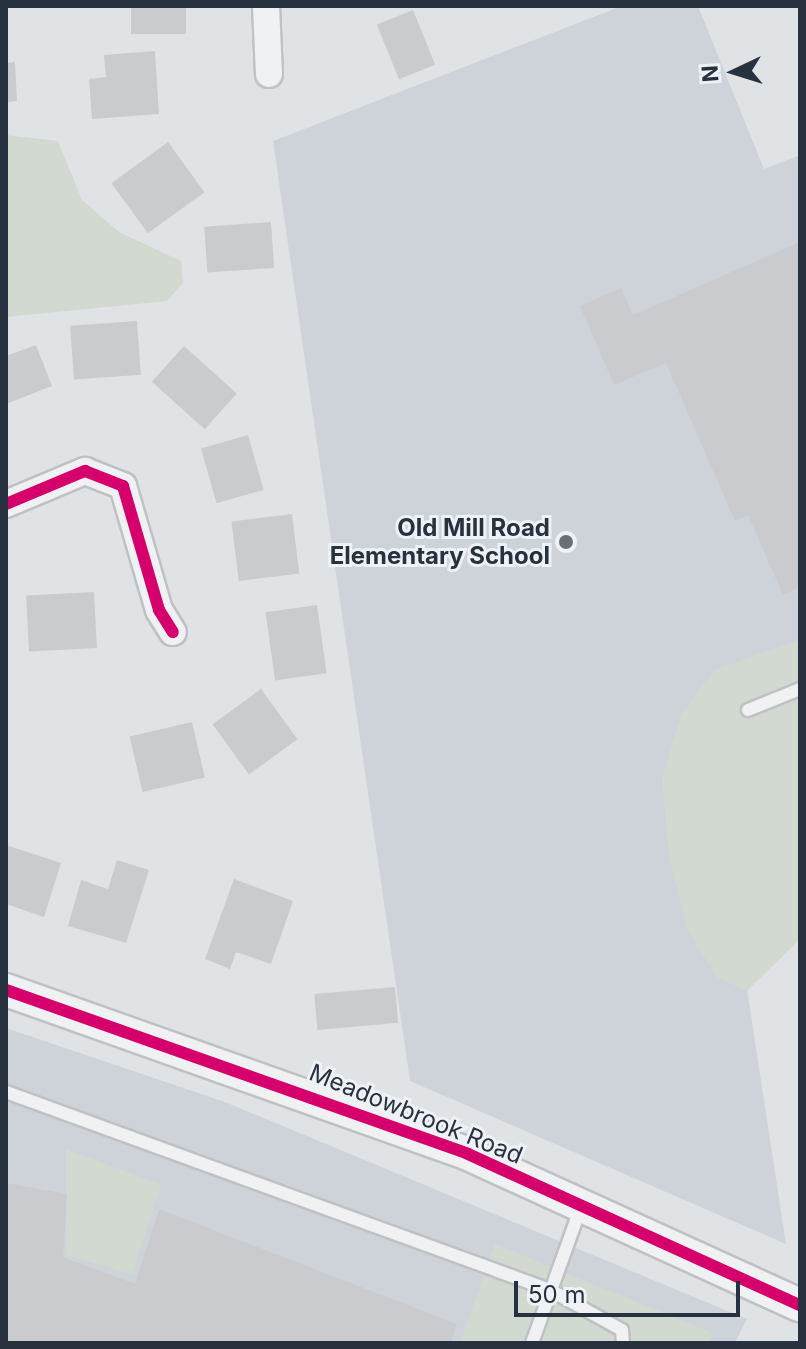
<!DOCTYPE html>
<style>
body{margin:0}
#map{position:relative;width:806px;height:1349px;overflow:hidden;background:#e0e3e6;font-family:Inter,sans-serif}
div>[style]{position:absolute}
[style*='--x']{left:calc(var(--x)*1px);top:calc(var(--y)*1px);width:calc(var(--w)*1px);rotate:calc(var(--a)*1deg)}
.built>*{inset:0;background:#ced3d9}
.green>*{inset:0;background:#d1d9d1}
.building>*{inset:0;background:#c9cbce;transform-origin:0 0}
.roads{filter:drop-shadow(2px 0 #bfc1c4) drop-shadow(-2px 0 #bfc1c4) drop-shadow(0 2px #bfc1c4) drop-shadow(0 -2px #bfc1c4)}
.service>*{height:12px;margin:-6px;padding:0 6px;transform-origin:6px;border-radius:6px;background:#f0f1f2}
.minor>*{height:26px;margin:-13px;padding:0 13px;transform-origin:13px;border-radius:13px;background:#f0f1f2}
.tertiary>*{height:32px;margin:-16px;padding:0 16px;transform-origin:16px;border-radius:16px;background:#f0f1f2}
.cycleway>*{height:12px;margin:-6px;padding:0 6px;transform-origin:6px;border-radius:6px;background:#d6006c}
.dots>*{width:22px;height:22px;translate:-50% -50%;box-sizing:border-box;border:4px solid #eef1f5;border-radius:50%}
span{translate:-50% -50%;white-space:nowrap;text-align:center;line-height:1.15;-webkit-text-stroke:6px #eef1f5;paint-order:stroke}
.poi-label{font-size:24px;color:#28313e;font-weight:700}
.right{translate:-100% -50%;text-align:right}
.street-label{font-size:24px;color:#28313e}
.frame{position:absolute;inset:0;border:8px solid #28313e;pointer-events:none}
.north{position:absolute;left:694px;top:32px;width:80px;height:80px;-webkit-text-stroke:6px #eef1f5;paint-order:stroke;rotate:266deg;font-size:22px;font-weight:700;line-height:32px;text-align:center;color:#28313e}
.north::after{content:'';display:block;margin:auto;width:28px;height:36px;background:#28313e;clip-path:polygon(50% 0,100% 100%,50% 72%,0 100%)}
.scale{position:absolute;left:514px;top:1281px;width:226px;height:36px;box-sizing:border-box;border:4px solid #28313e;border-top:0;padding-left:10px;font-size:24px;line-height:28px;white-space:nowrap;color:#28313e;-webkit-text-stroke:6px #eef1f5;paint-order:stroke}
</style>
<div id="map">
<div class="built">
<i style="clip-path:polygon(622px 6px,698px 6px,764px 169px,800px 155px,800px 738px,713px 767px,786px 1244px,410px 1081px,273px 141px)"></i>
<i style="clip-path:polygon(6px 1028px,225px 1102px,747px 1319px,735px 1343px,6px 1343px)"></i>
</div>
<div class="green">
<i style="clip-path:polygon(6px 135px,58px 141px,82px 200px,119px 232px,181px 261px,183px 283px,167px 301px,6px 317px)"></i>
<i style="clip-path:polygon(800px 640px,800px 939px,747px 991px,718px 978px,687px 930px,669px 855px,662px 778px,682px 713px,714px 670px)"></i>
<i style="clip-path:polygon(66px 1149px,161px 1185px,132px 1274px,66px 1255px)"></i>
<i style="clip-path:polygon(495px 1244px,713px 1333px,708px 1343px,460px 1343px)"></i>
</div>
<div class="building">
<i style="left:131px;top:6px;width:55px;height:28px"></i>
<i style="left:413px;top:10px;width:59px;height:39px;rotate:68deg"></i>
<i style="clip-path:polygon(155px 51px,159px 114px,92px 119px,89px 79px,106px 77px,104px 55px)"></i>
<i style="clip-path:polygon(15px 62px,17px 101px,6px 102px,6px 63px)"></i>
<i style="left:168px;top:142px;width:62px;height:70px;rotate:54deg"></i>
<i style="left:271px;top:222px;width:46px;height:67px;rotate:86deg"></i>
<i style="clip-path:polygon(800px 242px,800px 587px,783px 595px,748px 515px,735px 521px,666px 363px,614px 385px,580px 306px,621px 288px,633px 315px)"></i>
<i style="left:137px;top:321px;width:54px;height:67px;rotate:86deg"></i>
<i style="clip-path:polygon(36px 345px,52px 386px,6px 404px,6px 356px)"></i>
<i style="left:184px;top:346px;width:71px;height:48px;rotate:42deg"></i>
<i style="left:248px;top:435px;width:57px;height:49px;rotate:74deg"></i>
<i style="left:292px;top:514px;width:60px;height:61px;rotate:83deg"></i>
<i style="left:94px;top:592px;width:56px;height:68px;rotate:87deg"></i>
<i style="left:317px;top:605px;width:69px;height:52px;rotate:82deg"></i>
<i style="left:261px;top:689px;width:62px;height:60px;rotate:54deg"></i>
<i style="left:192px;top:722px;width:57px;height:64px;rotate:77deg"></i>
<i style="clip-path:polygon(6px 845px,61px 863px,44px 917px,6px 904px)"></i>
<i style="clip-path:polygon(117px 860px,149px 870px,126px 943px,68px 926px,81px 880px,108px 889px)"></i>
<i style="clip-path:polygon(234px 879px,293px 901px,271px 964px,236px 952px,230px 969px,205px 959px)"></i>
<i style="left:395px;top:987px;width:36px;height:81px;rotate:85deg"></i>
<i style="clip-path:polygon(6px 1183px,67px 1194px,63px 1257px,135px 1284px,159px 1209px,457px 1324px,450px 1343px,6px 1343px)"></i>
</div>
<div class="roads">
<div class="service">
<i style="--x:748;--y:710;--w:56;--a:-22"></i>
<i style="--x:6;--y:1092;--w:579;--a:20"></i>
<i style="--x:550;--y:1290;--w:82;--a:29.1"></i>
<i style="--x:622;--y:1330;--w:13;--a:86"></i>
<i style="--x:532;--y:1343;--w:145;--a:-70.2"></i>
</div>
<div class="minor">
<i style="--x:266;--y:6;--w:68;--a:87.5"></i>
<i style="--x:6;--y:504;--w:86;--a:-22.7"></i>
<i style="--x:85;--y:471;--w:41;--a:21.5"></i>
<i style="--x:123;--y:486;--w:129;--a:73.8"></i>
<i style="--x:159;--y:610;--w:26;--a:58"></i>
</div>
<div class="tertiary">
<i style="--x:6;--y:990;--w:490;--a:19.5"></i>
<i style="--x:468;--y:1154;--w:365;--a:24.5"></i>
</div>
</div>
<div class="cycleway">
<i style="--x:6;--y:504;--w:86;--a:-22.7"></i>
<i style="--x:85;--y:471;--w:41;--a:21.5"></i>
<i style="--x:123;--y:486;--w:129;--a:73.8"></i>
<i style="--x:159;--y:610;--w:26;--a:58"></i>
<i style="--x:6;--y:990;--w:490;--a:19.5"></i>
<i style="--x:468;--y:1154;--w:365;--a:24.5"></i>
</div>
<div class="dots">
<i style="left:566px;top:542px;background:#686f79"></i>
</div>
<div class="poi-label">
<span class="right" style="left:550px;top:542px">Old Mill Road<br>Elementary School</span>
</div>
<div class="street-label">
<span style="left:416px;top:1114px;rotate:22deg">Meadowbrook Road</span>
</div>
<div class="frame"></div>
<div class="north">N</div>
<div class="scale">50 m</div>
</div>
